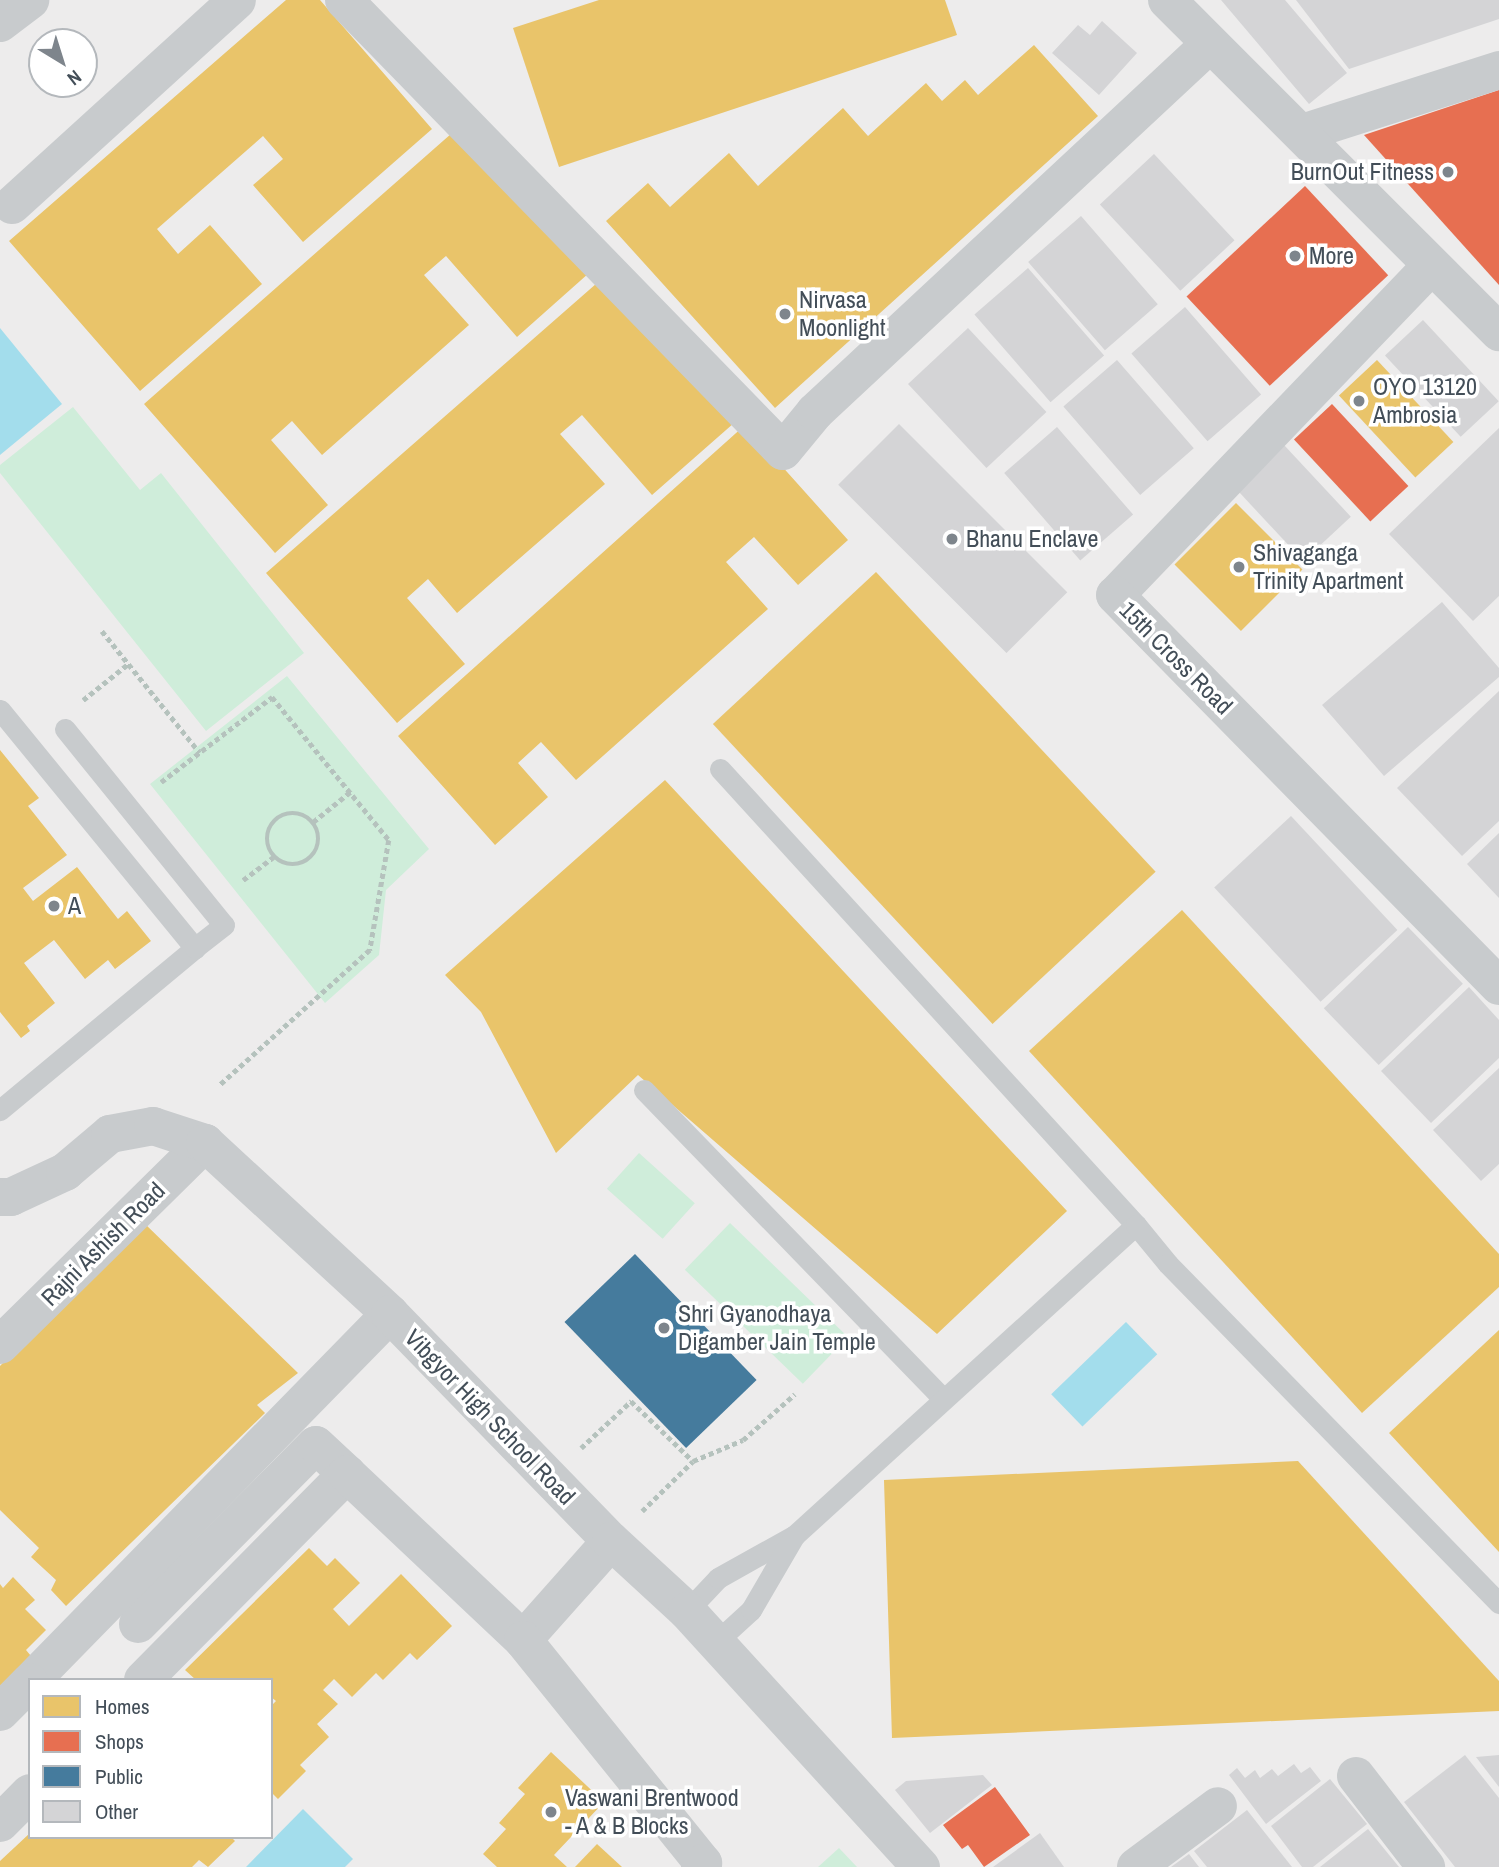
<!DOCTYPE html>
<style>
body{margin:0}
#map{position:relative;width:1499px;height:1867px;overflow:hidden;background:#edecec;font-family:"Archivo Narrow",sans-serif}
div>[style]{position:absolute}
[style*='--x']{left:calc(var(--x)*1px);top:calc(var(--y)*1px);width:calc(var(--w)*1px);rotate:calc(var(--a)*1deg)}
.green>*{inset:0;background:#cfedda;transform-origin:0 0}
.water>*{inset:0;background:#a3ddec;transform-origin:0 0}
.homes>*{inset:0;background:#e9c46a;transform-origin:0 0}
.shops>*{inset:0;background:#e76f51;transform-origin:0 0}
.public>*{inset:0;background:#457b9d;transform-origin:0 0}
.building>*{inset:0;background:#d4d4d6;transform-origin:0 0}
.path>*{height:4.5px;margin-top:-2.25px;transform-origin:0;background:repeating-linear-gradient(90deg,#b5c2bd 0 5px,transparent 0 8.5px)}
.path>.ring{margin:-2.25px;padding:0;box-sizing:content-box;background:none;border:4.5px solid #b5c2bd;border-radius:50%}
.service>*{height:21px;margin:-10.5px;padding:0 10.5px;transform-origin:10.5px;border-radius:10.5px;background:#c8cbcd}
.minor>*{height:38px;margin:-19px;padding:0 19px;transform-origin:19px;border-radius:19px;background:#c8cbcd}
.tertiary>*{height:38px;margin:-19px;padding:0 19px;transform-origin:19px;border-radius:19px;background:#c8cbcd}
.dots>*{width:19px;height:19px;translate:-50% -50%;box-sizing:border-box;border:4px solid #fff;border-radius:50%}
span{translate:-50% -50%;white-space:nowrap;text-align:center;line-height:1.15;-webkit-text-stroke:7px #fff;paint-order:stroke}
.poi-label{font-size:24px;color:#434e58}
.right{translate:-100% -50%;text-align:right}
.left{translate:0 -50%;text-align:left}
.street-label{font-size:24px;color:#434e58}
.legend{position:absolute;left:28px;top:1678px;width:245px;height:161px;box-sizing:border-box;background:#fff;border:2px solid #b4b8bc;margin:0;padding:9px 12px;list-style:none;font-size:21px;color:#434e58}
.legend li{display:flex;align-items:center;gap:14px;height:35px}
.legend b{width:35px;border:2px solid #b4b8bc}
.north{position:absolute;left:28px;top:28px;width:70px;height:70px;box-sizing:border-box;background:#fff;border:2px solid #b4b8bc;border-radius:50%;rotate:142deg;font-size:19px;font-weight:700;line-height:28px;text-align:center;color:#434e58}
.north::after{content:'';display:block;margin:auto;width:24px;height:32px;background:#7e858c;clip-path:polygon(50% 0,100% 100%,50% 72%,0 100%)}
</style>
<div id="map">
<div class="green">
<i style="clip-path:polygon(73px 407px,140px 490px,161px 473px,304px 653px,206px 731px,0 473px,0 465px)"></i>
<i style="clip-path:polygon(287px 676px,429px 849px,386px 890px,379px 955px,325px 1003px,150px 784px)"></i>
<i style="left:639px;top:1153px;width:75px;height:48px;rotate:42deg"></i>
<i style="left:730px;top:1223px;width:164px;height:65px;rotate:44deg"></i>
<i style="clip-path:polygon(839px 1848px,857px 1867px,818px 1867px)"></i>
</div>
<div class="water">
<i style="clip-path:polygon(0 328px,62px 404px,0 455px)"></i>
<i style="left:1126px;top:1322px;width:45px;height:104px;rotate:46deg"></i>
<i style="clip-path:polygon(303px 1809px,353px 1859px,345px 1867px,246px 1867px)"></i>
</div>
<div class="homes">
<i style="clip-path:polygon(286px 0,320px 0,432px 129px,303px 242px,253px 185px,283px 159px,263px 136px,157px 229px,178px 254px,210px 225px,262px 284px,140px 391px,9px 241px)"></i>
<i style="clip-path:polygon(599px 0,945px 0,957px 35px,559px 167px,513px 28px)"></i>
<i style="clip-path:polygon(1034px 45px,1098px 116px,775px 408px,606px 221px,648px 183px,670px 207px,729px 153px,758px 186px,843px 108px,868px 136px,926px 83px,942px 101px,965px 80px,978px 95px)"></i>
<i style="clip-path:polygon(460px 126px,589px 273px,517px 337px,446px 256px,424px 275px,469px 325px,322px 455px,292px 421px,271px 440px,328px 505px,275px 553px,144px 404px)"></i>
<i style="clip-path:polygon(605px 276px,734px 423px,652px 495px,582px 415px,560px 434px,605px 484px,457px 613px,428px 579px,407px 598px,465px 664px,397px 723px,266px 573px)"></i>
<i style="left:1377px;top:360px;width:112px;height:52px;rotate:47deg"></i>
<i style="clip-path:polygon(745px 425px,848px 540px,798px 585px,754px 537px,726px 562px,768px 609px,576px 780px,541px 742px,518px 763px,548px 797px,495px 845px,398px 736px)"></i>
<i style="left:1236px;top:503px;width:94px;height:87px;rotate:45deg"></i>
<i style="left:876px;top:572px;width:410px;height:223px;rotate:47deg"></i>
<i style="clip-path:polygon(0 750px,39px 798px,28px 806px,67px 855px,23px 888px,33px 901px,77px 867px,118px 919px,127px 911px,151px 941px,115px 969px,108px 960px,85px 979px,54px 940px,24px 963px,55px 1003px,27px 1026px,30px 1031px,21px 1038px,0 1012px)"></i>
<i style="clip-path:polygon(665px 780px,1067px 1211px,937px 1334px,638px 1075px,556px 1153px,481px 1012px,445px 975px)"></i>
<i style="clip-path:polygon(1182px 910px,1499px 1254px,1499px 1287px,1362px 1413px,1029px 1051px)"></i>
<i style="clip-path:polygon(142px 1221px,298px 1373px,257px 1405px,265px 1413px,66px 1606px,51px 1590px,56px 1580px,31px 1557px,39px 1548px,0 1510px,0 1366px)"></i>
<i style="clip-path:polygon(1499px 1330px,1499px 1552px,1389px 1433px)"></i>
<i style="clip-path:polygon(1298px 1461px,1499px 1681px,1499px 1711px,892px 1738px,884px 1480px)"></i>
<i style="clip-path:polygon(309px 1548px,327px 1566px,335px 1558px,360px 1583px,333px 1609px,349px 1626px,401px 1574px,452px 1626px,417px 1660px,410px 1653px,383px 1680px,376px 1673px,352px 1697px,334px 1679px,323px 1690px,338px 1704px,317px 1724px,329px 1737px,300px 1765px,306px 1771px,278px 1799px,271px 1792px,271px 1706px,276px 1701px,271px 1697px,271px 1680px,196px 1680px,185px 1670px)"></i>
<i style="clip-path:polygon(13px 1577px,35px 1600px,25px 1609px,46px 1630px,26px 1650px,31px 1656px,0 1686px,0 1584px,3px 1588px)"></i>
<i style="clip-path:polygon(551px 1752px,604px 1802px,554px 1855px,567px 1867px,497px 1867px,483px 1854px,506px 1829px,499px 1823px,525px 1794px,518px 1788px)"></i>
<i style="clip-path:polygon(30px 1833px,30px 1837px,231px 1837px,235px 1841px,208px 1867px,199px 1860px,192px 1867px,0 1867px,0 1861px)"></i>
<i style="clip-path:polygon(597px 1844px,622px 1867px,575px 1867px)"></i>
</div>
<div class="shops">
<i style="clip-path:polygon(1499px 90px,1499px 285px,1364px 135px)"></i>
<i style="left:1305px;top:186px;width:122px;height:162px;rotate:47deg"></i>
<i style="left:1332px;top:404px;width:112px;height:52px;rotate:47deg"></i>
<i style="clip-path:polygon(995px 1787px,1030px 1835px,984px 1867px,968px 1845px,962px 1849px,943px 1825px)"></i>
</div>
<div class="public">
<i style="left:635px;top:1254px;width:175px;height:98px;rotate:46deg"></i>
</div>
<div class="building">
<i style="clip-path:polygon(1221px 0,1285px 0,1347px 73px,1309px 104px)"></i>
<i style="clip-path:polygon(1296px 0,1499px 0,1499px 19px,1349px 69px)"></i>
<i style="clip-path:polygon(1102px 21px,1137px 53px,1099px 95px,1052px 53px,1078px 25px,1090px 35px)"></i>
<i style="left:1154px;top:154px;width:118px;height:74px;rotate:47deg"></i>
<i style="left:1081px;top:216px;width:117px;height:70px;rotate:49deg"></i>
<i style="left:1028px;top:268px;width:116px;height:71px;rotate:49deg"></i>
<i style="left:1185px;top:307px;width:116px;height:71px;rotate:49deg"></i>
<i style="left:1423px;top:320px;width:111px;height:52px;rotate:47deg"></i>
<i style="left:968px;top:328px;width:115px;height:82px;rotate:47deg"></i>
<i style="left:1117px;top:360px;width:117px;height:71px;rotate:49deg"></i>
<i style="left:899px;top:424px;width:238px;height:86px;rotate:45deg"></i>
<i style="left:1057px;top:427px;width:116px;height:70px;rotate:49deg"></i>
<i style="clip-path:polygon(1499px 428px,1499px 596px,1473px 621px,1389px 534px)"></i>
<i style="left:1284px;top:445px;width:98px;height:65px;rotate:47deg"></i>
<i style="clip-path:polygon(1442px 602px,1499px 668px,1499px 677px,1384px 776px,1322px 705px)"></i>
<i style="clip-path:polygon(1499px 691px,1499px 821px,1462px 856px,1397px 788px)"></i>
<i style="left:1291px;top:816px;width:156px;height:105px;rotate:47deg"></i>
<i style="clip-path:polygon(1499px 833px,1499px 898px,1467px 864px)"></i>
<i style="left:1408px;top:927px;width:79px;height:117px;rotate:46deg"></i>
<i style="clip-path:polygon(1469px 987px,1499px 1020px,1499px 1058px,1431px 1123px,1381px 1071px)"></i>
<i style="clip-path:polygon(1499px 1068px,1499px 1164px,1481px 1181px,1433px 1130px)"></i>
<i style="clip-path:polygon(1465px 1755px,1499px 1798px,1499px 1867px,1455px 1867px,1404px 1802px)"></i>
<i style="clip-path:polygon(1499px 1755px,1499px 1787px,1476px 1757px)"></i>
<i style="clip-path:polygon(1294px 1764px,1301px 1773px,1310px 1767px,1321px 1781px,1266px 1824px,1229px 1775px,1237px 1768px,1245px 1778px,1255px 1770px,1260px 1778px,1272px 1769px,1278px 1776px)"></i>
<i style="clip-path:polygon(983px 1775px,992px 1785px,930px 1833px,895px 1790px,906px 1781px)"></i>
<i style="clip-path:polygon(1330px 1779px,1367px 1824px,1313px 1867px,1302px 1867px,1271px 1826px)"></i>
<i style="clip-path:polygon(1247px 1810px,1292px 1867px,1207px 1867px,1194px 1851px)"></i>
<i style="clip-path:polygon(1368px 1829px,1399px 1867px,1320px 1867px)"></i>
<i style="clip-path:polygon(1040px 1833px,1064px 1867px,993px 1867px)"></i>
<i style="clip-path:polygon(1189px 1854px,1199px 1867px,1171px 1867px)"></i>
</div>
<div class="path">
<i style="--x:102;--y:631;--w:156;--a:51.2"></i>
<i style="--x:83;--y:700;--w:58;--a:-38.7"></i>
<i style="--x:161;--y:782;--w:140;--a:-37.4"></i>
<i style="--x:272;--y:697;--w:185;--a:50.7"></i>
<i style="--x:389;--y:840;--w:112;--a:99.8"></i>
<i style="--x:370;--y:950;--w:203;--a:138"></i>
<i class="ring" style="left:267px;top:813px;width:47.5px;height:47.5px"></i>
<i style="--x:313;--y:822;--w:48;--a:-39"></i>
<i style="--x:243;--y:880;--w:38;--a:-37"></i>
<i style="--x:581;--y:1448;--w:69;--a:-43.2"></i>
<i style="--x:631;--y:1401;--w:86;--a:44.1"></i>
<i style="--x:693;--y:1461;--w:54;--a:-22.8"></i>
<i style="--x:743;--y:1440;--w:69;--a:-41.5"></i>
<i style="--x:642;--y:1511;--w:71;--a:-44.4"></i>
</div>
<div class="service">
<i style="--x:0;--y:710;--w:308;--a:50.7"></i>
<i style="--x:195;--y:948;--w:254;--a:140.3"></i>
<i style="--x:65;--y:729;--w:252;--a:51"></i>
<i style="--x:224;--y:925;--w:37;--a:142"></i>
<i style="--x:720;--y:769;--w:617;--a:47.63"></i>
<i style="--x:644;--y:1090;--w:429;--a:45.9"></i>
<i style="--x:687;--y:1611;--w:45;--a:-46.8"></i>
<i style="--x:718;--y:1578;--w:88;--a:-29.2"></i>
<i style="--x:795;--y:1535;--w:461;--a:-42.3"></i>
<i style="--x:1136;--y:1225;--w:50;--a:50.6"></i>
<i style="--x:1168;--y:1264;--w:474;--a:45.7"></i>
<i style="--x:716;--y:1642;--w:47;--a:-42.4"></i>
<i style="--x:751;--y:1610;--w:86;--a:-59.8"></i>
</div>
<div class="minor">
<i style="--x:344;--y:0;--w:629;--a:45.77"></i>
<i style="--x:783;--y:451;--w:50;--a:-50.6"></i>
<i style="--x:815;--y:412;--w:540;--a:-42.97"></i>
<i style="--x:0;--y:23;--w:38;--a:-37"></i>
<i style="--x:1302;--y:133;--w:207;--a:-17.7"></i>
<i style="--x:12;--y:205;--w:304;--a:-42.3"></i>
<i style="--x:1431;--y:266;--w:456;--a:133.8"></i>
<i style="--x:1115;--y:595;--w:548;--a:45.52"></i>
<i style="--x:0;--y:1345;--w:288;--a:-44.6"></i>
<i style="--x:138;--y:1624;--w:252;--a:-45.2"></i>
<i style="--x:316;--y:1445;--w:42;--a:43.1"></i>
<i style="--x:523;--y:1640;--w:132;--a:-48.4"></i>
<i style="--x:32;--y:1680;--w:512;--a:-45.63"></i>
<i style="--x:143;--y:1680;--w:290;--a:-45.3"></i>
<i style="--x:347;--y:1474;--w:242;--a:43.3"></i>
<i style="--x:523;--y:1640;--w:287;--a:51.1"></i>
<i style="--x:703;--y:1863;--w:5;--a:127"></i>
<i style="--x:0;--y:1712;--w:42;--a:-45"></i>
<i style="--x:1356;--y:1776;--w:115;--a:52.4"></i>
<i style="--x:0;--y:1823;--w:42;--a:-45"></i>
<i style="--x:1136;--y:1867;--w:102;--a:-36.6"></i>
</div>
<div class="tertiary">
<i style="--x:1167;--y:0;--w:470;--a:45"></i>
<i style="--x:0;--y:1197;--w:11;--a:0"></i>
<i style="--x:11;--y:1197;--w:60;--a:-24.8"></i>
<i style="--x:65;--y:1172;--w:59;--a:-40.2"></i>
<i style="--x:110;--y:1134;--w:44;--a:-10.5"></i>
<i style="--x:153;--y:1126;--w:55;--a:18.1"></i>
<i style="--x:205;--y:1143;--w:252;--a:42.7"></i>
<i style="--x:390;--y:1314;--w:317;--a:45.8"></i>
<i style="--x:611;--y:1541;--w:103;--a:42.6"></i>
<i style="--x:687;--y:1611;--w:347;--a:47.6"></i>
</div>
<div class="dots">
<i style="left:1448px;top:172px;background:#7e858c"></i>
<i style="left:1295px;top:256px;background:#7e858c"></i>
<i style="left:785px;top:314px;background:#7e858c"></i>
<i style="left:1359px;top:401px;background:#7e858c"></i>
<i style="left:952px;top:539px;background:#7e858c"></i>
<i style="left:1239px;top:567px;background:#7e858c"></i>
<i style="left:54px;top:906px;background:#7e858c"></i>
<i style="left:664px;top:1328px;background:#7e858c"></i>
<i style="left:551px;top:1812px;background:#7e858c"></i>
</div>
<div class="poi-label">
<span class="right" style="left:1434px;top:172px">BurnOut Fitness</span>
<span class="left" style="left:1309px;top:256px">More</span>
<span class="left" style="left:799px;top:314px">Nirvasa<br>Moonlight</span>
<span class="left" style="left:1373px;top:401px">OYO 13120<br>Ambrosia</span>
<span class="left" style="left:966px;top:539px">Bhanu Enclave</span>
<span class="left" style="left:1253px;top:567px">Shivaganga<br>Trinity Apartment</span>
<span class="left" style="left:68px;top:906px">A</span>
<span class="left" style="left:678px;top:1328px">Shri Gyanodhaya<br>Digamber Jain Temple</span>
<span class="left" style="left:565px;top:1812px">Vaswani Brentwood<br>- A &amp; B Blocks</span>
</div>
<div class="street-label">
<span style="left:1176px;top:658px;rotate:45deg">15th Cross Road</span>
<span style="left:103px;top:1244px;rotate:-45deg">Rajni Ashish Road</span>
<span style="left:490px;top:1417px;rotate:46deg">Vibgyor High School Road</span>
</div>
<ul class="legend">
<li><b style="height:19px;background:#e9c46a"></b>Homes</li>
<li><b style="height:19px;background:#e76f51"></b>Shops</li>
<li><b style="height:19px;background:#457b9d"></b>Public</li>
<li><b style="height:19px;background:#d4d4d6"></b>Other</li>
</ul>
<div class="north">N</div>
</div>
